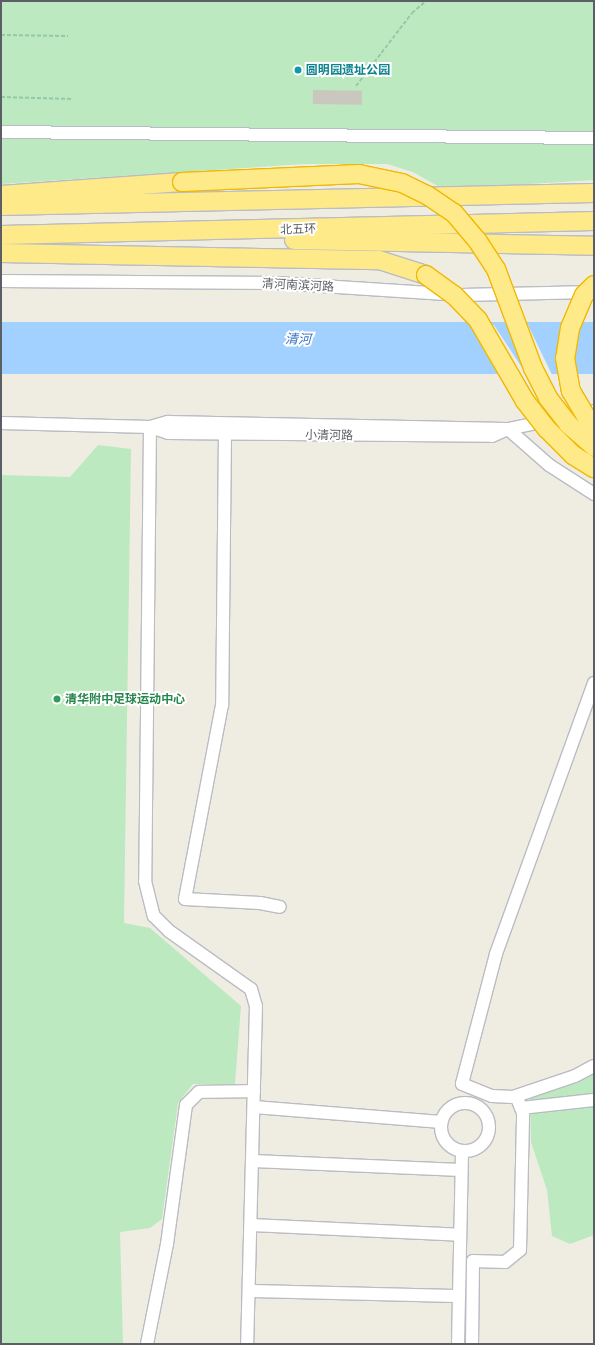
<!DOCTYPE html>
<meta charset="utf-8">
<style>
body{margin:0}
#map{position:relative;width:595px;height:1345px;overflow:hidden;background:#efede2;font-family:"PT Sans","Noto Sans SC",sans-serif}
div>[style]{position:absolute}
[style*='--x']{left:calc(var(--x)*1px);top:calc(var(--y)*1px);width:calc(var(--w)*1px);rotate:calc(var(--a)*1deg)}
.green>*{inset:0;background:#bce9bf}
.water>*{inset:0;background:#a2d0ff;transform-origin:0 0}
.pier>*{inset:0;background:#efede2}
.building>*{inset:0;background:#cac7bf;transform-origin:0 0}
.path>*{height:2px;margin-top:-1px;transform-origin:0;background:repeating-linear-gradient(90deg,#93c9a7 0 4px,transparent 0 6px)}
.roads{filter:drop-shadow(1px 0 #babcc3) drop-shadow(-1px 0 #babcc3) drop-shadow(0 1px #babcc3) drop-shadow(0 -1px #babcc3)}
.minor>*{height:12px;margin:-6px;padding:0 6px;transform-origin:6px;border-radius:6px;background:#fff}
.minor>.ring{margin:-6px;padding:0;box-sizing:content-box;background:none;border:12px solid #fff;border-radius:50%}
.highway>*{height:18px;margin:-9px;padding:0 9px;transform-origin:9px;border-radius:9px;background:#ffea89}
.bridges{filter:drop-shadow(1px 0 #f1b800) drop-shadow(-1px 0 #f1b800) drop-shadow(0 1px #f1b800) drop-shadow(0 -1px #f1b800)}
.highway-bridge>*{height:18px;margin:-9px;padding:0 9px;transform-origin:9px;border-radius:9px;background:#ffea89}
.dots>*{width:11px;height:11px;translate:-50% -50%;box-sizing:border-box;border:2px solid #fff;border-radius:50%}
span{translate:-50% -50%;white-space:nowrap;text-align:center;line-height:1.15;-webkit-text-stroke:4px #fff;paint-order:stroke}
.culture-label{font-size:12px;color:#0d838f;font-weight:700}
.left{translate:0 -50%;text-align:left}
.street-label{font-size:12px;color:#5b5e65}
.leisure-label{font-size:12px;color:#27864d;font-weight:700}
.water-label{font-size:13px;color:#3672c6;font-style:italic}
.frame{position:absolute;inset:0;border:2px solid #5b5e65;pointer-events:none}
</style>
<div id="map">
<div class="green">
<i style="clip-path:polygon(1px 1px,594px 1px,594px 180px,443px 189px,413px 172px,387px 164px,305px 164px,1px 184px)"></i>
<i style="clip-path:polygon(98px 445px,131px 449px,124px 923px,150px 928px,241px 1006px,235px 1084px,193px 1084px,178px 1103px,162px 1219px,150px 1228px,120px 1232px,123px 1343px,1px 1344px,1px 475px,70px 477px)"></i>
<i style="clip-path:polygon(594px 1073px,594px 1235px,570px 1244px,552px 1236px,547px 1190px,531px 1142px,530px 1098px)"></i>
</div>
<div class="water">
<i style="left:1px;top:322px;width:593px;height:52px"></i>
</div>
<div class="pier">
<i style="clip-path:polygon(480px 325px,494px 325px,532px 383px,516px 383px)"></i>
<i style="clip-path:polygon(514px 325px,528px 325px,556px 383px,542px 383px)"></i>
</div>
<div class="building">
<i style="left:313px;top:90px;width:49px;height:14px;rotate:1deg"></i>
</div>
<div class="path">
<i style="--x:1;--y:35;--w:67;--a:0.9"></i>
<i style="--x:356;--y:86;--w:92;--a:-52.5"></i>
<i style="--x:412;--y:13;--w:18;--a:-41"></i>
<i style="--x:1;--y:97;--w:72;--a:1.6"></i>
</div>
<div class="roads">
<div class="minor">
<i style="--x:1;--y:132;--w:593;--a:0.58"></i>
<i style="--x:1;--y:281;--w:275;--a:0.4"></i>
<i style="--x:276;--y:283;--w:185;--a:3.7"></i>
<i style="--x:461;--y:295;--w:130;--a:-1.3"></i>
<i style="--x:1;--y:423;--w:149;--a:1.5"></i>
<i style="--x:150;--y:427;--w:19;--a:-16"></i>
<i style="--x:168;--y:422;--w:340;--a:1.2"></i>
<i style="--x:150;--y:427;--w:454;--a:90.6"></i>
<i style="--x:145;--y:881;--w:36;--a:76"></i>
<i style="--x:154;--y:916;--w:21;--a:45"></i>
<i style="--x:169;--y:931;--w:100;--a:35.3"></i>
<i style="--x:251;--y:989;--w:18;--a:74"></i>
<i style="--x:256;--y:1006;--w:338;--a:91.5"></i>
<i style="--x:150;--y:427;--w:19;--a:18"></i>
<i style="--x:168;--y:433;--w:324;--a:0.5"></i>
<i style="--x:492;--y:436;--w:17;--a:-24"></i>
<i style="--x:508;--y:429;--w:88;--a:-11.8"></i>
<i style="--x:508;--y:429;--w:55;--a:41.3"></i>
<i style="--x:549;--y:465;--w:54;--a:32.8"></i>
<i style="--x:225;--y:434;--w:271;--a:90.6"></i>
<i style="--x:222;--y:705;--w:197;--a:100.8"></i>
<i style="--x:185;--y:899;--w:75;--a:3.1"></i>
<i style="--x:260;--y:903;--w:20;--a:11"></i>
<i style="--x:594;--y:683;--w:288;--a:109.9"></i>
<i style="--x:496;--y:954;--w:134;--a:104.7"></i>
<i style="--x:462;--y:1084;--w:32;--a:22"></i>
<i style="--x:492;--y:1096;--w:21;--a:3"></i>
<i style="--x:513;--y:1097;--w:65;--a:-18.7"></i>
<i style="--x:575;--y:1076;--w:21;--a:-28"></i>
<i class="ring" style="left:441px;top:1103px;width:36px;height:36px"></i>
<i style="--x:254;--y:1107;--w:188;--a:4.6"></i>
<i style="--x:521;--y:1108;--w:73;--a:-6.3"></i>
<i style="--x:253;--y:1161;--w:208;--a:2.5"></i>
<i style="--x:251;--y:1225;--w:209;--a:2.7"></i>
<i style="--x:249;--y:1291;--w:210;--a:1.4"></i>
<i style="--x:147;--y:1344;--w:102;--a:-78.7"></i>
<i style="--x:167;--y:1244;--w:140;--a:-82.2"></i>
<i style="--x:186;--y:1105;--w:18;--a:-45"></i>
<i style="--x:199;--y:1092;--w:55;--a:-1"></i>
<i style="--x:458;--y:1344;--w:193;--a:-88.8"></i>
<i style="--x:472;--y:1344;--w:83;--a:-89.3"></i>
<i style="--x:473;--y:1261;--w:32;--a:2"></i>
<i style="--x:505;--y:1262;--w:19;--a:-39"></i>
<i style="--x:520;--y:1250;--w:137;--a:-88.7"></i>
<i style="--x:523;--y:1113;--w:18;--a:-112"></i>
</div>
<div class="highway">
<i style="--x:1;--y:195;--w:181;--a:-4.1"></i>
<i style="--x:1;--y:206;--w:593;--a:-1.26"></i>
<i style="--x:1;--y:235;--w:593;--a:-1.35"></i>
<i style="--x:294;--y:240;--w:300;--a:1.1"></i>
<i style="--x:1;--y:253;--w:378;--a:1.1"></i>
<i style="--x:379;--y:260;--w:49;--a:17.7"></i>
</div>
</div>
<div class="bridges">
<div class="highway-bridge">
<i style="--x:182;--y:182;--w:177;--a:-2.6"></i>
<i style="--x:359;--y:174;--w:44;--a:11.8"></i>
<i style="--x:402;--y:183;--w:28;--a:26"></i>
<i style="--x:427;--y:195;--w:32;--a:34"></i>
<i style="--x:454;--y:213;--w:35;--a:50"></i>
<i style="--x:477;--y:240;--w:35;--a:57"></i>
<i style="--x:496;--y:269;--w:106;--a:69.5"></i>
<i style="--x:533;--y:368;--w:34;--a:63"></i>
<i style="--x:548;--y:398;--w:33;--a:52"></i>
<i style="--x:568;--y:424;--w:35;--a:41"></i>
<i style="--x:426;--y:275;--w:34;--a:36"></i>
<i style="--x:454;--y:295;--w:35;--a:46"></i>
<i style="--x:478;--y:320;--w:94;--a:59.9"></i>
<i style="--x:525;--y:401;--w:36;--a:52"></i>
<i style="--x:547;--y:429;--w:37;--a:45"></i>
<i style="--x:573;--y:455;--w:25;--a:32"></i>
<i style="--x:594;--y:285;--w:14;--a:135"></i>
<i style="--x:584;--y:295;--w:36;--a:113"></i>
<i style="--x:570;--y:328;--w:30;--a:99"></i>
<i style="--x:565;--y:358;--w:34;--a:80"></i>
<i style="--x:571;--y:391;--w:45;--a:59.5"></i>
</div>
</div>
<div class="dots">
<i style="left:298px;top:70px;background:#0f9aa8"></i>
<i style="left:57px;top:699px;background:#2e9e5b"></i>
</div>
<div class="culture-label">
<span class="left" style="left:306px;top:70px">圆明园遗址公园</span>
</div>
<div class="street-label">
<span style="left:298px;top:229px;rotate:-2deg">北五环</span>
<span style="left:298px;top:285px;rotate:3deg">清河南滨河路</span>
<span style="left:329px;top:435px;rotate:1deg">小清河路</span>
</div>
<div class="leisure-label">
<span class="left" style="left:65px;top:699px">清华附中足球运动中心</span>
</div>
<div class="water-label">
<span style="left:298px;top:340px;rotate:1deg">清河</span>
</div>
<div class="frame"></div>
</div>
